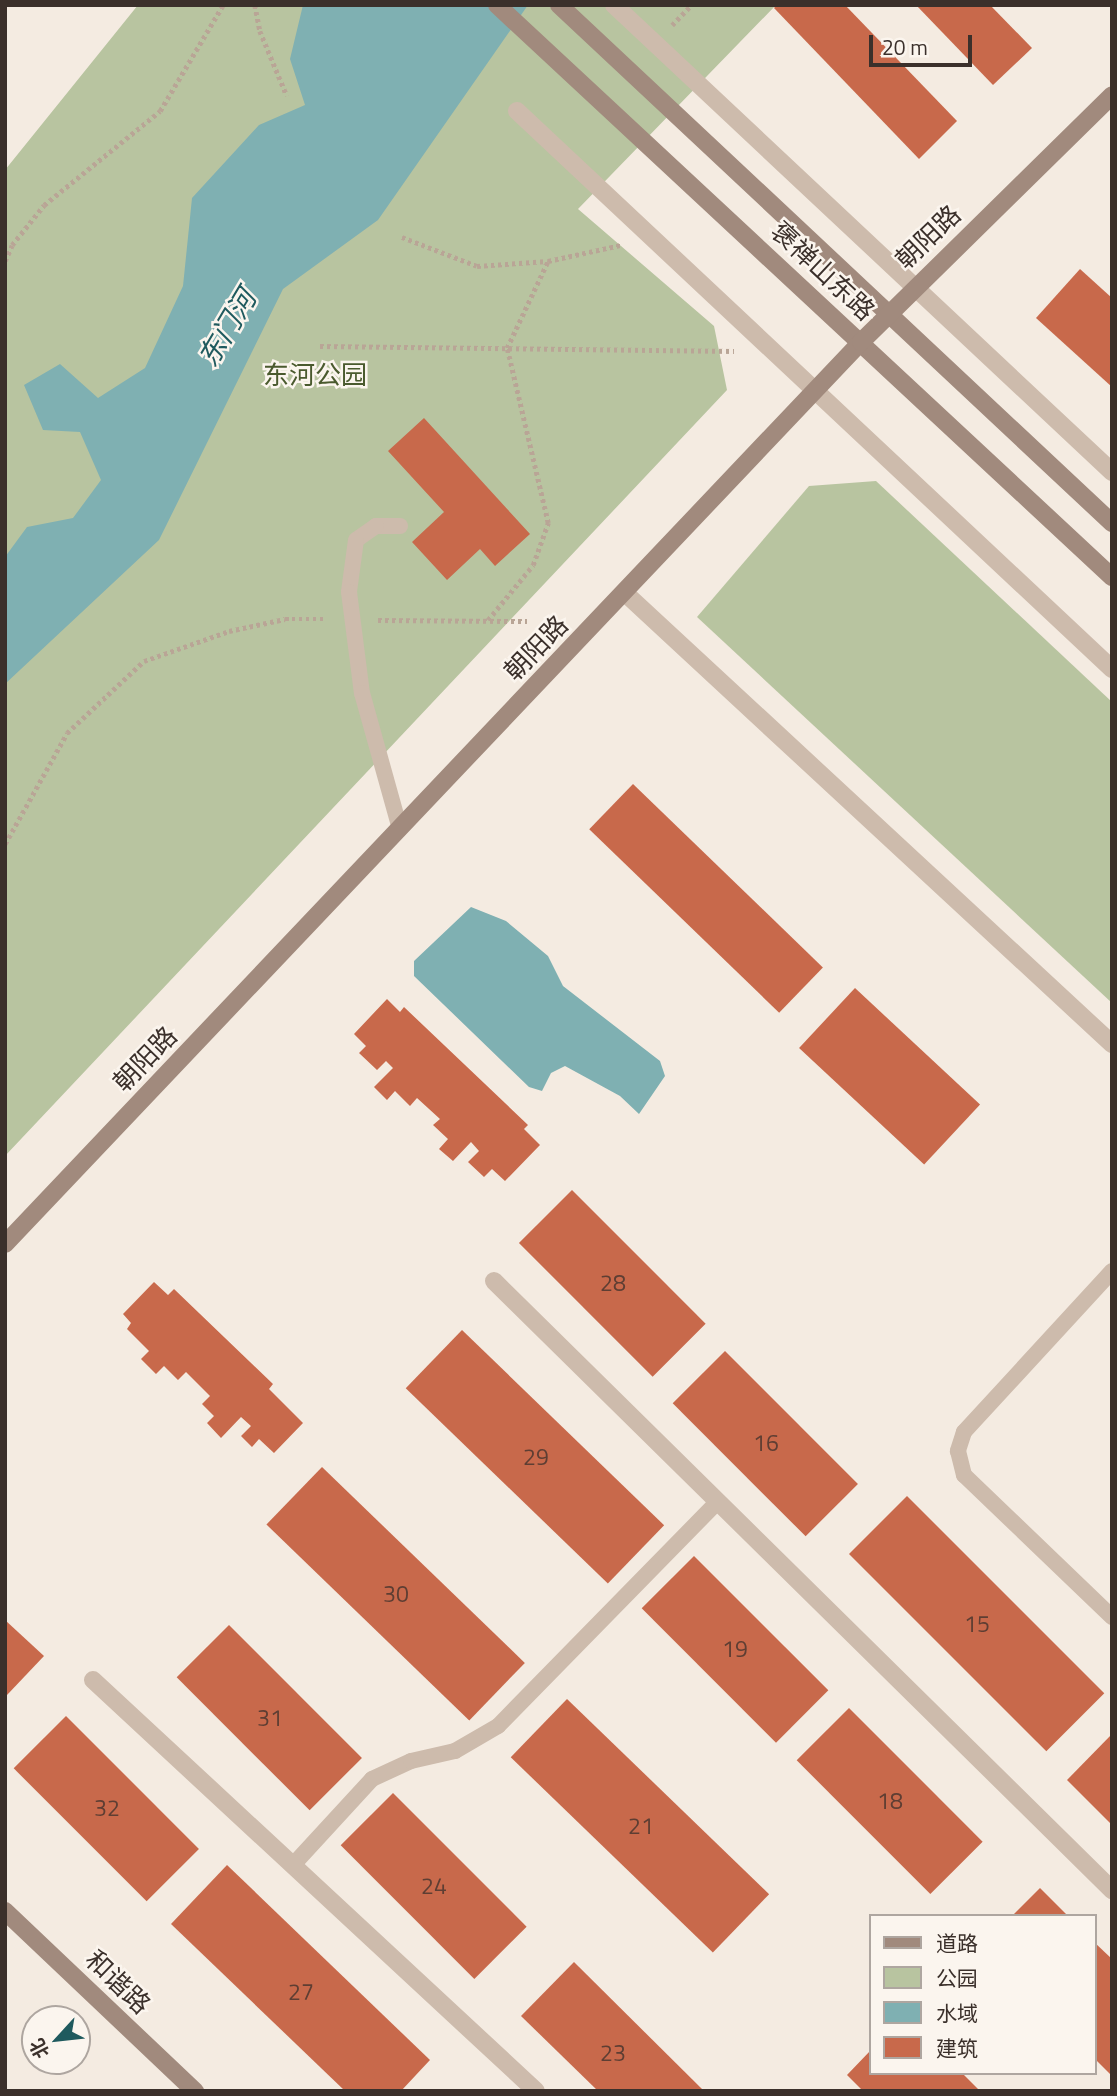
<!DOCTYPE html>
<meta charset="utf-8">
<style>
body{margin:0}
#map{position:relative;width:1117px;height:2096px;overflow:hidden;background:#f4ebe1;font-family:"Titillium Web","Noto Sans SC",sans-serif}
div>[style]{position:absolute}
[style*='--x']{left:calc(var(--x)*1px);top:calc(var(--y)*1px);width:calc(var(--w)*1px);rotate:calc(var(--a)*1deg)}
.green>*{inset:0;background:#b8c4a0}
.water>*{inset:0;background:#7fb0b2}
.building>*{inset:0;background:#c8694b;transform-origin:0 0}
.path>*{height:4.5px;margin-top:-2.25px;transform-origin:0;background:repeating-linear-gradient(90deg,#b9a596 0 3.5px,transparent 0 7px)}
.lane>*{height:16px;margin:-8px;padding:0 8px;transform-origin:8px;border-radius:8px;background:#cdbbac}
.street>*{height:18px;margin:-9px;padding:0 9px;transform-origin:9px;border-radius:9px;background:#cdbbac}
.secondary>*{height:18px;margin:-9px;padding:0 9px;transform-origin:9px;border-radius:9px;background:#a18a7d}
span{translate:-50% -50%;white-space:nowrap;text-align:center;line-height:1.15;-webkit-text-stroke:5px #fbf5ee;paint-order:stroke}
.number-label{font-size:23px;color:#5e3e33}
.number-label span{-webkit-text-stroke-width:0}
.street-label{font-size:26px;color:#3b302b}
.park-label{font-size:26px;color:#4a5a2e}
.water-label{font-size:28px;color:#1f5a5e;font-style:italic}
.frame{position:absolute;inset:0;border:7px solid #3b302b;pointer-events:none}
.legend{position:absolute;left:869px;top:1914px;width:228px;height:161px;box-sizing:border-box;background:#fbf5ee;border:2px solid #aea6a0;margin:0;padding:9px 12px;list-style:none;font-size:21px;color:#3b302b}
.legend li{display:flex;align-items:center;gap:14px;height:35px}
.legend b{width:35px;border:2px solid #aea6a0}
.north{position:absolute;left:21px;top:2005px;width:70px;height:70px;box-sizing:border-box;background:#fbf5ee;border:2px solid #aea6a0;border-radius:50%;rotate:243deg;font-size:19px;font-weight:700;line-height:28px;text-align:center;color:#3b302b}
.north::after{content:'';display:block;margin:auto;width:24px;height:32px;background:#1f5a5e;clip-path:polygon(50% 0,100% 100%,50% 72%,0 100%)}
.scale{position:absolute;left:869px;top:35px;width:103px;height:32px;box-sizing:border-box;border:4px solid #3b302b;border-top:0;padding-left:9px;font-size:21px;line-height:24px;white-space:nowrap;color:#3b302b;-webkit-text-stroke:5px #fbf5ee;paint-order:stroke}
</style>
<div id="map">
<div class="green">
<i style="clip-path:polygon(138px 5px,776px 5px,578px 209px,714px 326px,727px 390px,5px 1156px,5px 170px)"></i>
<i style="clip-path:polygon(876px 481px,1112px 702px,1112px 1003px,697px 617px,809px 486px)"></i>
</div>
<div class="water">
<i style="clip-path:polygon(303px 5px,528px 5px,378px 220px,283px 289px,159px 540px,5px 684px,5px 557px,27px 527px,73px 518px,101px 480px,80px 432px,43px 430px,24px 385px,60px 364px,98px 398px,145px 368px,183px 286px,192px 198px,259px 125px,305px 105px,290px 59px)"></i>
<i style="clip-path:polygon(471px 907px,506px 921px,548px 956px,563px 986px,660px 1061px,665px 1076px,639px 1114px,620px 1096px,565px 1066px,551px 1073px,542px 1091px,529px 1087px,414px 976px,414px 961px)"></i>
</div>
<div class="building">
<i style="clip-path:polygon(777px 5px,845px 5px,957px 121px,919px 159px,774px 8px)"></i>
<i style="clip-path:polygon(916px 5px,990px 5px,1032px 48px,993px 85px)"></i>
<i style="clip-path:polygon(1080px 269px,1112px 298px,1112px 387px,1036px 318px)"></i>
<i style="clip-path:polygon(424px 418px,530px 534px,495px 566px,480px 549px,447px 580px,412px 542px,444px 512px,388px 451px)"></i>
<i style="left:633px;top:784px;width:264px;height:63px;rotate:44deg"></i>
<i style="left:855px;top:988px;width:171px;height:82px;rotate:43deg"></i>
<i style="clip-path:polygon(387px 999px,400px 1012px,404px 1007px,528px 1125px,524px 1129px,540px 1145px,505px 1181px,492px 1169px,484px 1177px,468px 1162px,479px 1151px,471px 1142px,453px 1161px,439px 1149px,448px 1139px,433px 1125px,440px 1119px,417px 1098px,410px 1106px,395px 1091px,387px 1100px,374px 1087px,393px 1068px,386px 1061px,377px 1070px,359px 1053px,366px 1046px,354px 1034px)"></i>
<i style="left:572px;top:1190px;width:189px;height:75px;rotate:45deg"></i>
<i style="clip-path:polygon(154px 1282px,168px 1295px,174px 1289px,273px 1384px,269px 1389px,303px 1423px,274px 1453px,259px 1439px,252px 1447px,241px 1436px,251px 1426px,241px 1417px,221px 1438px,207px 1423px,214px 1416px,202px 1404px,210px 1396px,186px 1372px,178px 1380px,164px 1366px,156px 1374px,141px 1359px,149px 1351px,127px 1329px,131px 1323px,123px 1314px)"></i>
<i style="left:462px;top:1330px;width:281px;height:81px;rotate:44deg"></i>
<i style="left:725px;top:1351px;width:188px;height:74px;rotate:45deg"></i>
<i style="left:322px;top:1467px;width:282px;height:80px;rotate:44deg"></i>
<i style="left:907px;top:1496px;width:279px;height:82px;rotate:45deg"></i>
<i style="left:694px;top:1556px;width:190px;height:74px;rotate:45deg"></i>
<i style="clip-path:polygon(5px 1620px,44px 1656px,7px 1695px,5px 1693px)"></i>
<i style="left:229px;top:1625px;width:188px;height:74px;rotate:45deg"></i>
<i style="left:567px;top:1699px;width:281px;height:81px;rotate:44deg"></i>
<i style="left:849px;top:1708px;width:189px;height:74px;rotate:45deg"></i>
<i style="left:66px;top:1716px;width:188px;height:74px;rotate:45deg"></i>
<i style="clip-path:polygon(1112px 1734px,1112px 1825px,1067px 1780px)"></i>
<i style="left:393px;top:1793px;width:189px;height:74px;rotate:45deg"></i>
<i style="clip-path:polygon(227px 1865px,430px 2060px,401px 2091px,345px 2091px,171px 1924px)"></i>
<i style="clip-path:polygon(1040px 1888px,1068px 1916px,1012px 1916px)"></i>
<i style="clip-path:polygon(1094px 1942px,1112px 1959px,1112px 2076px,1094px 2058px)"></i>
<i style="clip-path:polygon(574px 1962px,704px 2091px,598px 2091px,521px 2016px)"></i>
<i style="clip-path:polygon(870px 2051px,870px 2073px,962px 2073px,980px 2091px,863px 2091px,847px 2075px)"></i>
</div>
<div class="path">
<i style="--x:255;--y:5;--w:26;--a:79"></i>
<i style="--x:260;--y:31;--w:70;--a:67.4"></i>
<i style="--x:672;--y:25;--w:28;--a:-46"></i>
<i style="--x:402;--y:237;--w:80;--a:21.1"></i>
<i style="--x:477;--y:266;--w:71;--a:-4"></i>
<i style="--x:548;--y:261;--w:75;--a:-12.4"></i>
<i style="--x:5;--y:261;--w:17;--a:-66"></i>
<i style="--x:12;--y:245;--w:51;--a:-51.3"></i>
<i style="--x:44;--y:205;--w:149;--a:-39"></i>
<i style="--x:160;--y:111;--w:123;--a:-59.3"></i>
<i style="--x:320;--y:346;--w:414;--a:0.7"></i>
<i style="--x:378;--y:620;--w:149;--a:0.4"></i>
<i style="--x:488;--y:620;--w:71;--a:-50.7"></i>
<i style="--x:533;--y:565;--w:45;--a:-70.3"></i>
<i style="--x:548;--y:523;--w:180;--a:-103.2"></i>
<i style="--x:507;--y:348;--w:96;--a:-64.8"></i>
<i style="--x:5;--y:844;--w:127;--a:-60.8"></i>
<i style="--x:67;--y:733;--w:105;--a:-43.1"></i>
<i style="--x:144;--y:661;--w:90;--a:-19.4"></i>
<i style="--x:229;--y:631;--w:57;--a:-12.1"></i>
<i style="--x:285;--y:619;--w:42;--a:0"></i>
</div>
<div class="lane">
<i style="--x:400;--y:526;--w:24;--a:180"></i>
<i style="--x:376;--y:526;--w:24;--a:145"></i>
<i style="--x:356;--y:540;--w:52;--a:97.7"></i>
<i style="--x:349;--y:592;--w:102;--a:82.7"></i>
<i style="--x:362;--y:693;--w:141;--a:74.4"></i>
<i style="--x:1112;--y:1271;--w:219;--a:132.6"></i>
<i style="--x:964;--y:1432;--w:20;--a:108"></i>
<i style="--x:958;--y:1451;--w:25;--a:76"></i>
<i style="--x:964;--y:1475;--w:205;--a:43.8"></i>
<i style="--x:293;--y:1865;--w:117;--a:-47.4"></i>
<i style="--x:372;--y:1779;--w:43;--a:-24.8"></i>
<i style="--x:411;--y:1761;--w:45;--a:-12.8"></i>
<i style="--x:455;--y:1751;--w:50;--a:-30.2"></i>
<i style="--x:498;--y:1726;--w:313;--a:-45.6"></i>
</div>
<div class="street">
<i style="--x:614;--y:5;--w:683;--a:43.16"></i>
<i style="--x:517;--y:111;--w:816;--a:43.16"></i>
<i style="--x:625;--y:593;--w:664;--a:42.8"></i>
<i style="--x:494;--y:1281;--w:868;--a:44.58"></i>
<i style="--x:93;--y:1680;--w:604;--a:42.85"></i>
</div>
<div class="secondary">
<i style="--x:497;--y:5;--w:840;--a:42.93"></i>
<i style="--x:559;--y:5;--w:758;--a:43.13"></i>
<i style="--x:5;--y:1244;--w:1244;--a:-46.5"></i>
<i style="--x:861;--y:342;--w:352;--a:-44.5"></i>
<i style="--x:5;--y:1911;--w:262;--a:43.5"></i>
</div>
<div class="number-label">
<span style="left:613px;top:1283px">28</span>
<span style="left:766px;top:1443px">16</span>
<span style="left:536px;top:1457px">29</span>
<span style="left:396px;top:1594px">30</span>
<span style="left:977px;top:1624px">15</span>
<span style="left:735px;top:1649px">19</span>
<span style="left:270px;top:1718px">31</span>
<span style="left:890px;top:1801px">18</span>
<span style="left:107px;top:1808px">32</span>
<span style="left:641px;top:1826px">21</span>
<span style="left:434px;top:1886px">24</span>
<span style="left:301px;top:1992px">27</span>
<span style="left:613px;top:2053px">23</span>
</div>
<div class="street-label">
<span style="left:928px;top:237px;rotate:-44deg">朝阳路</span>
<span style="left:823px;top:271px;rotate:43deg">褒禅山东路</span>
<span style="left:536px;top:648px;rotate:-46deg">朝阳路</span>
<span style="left:145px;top:1059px;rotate:-46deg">朝阳路</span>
<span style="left:118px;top:1982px;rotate:44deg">和谐路</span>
</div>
<div class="park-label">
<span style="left:315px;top:375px">东河公园</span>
</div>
<div class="water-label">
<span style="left:227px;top:328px;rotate:-59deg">东门河</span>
</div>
<div class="frame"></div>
<ul class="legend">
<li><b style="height:9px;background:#a18a7d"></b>道路</li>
<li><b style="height:19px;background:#b8c4a0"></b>公园</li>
<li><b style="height:19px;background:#7fb0b2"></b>水域</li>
<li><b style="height:19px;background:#c8694b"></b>建筑</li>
</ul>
<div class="north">北</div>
<div class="scale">20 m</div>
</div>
